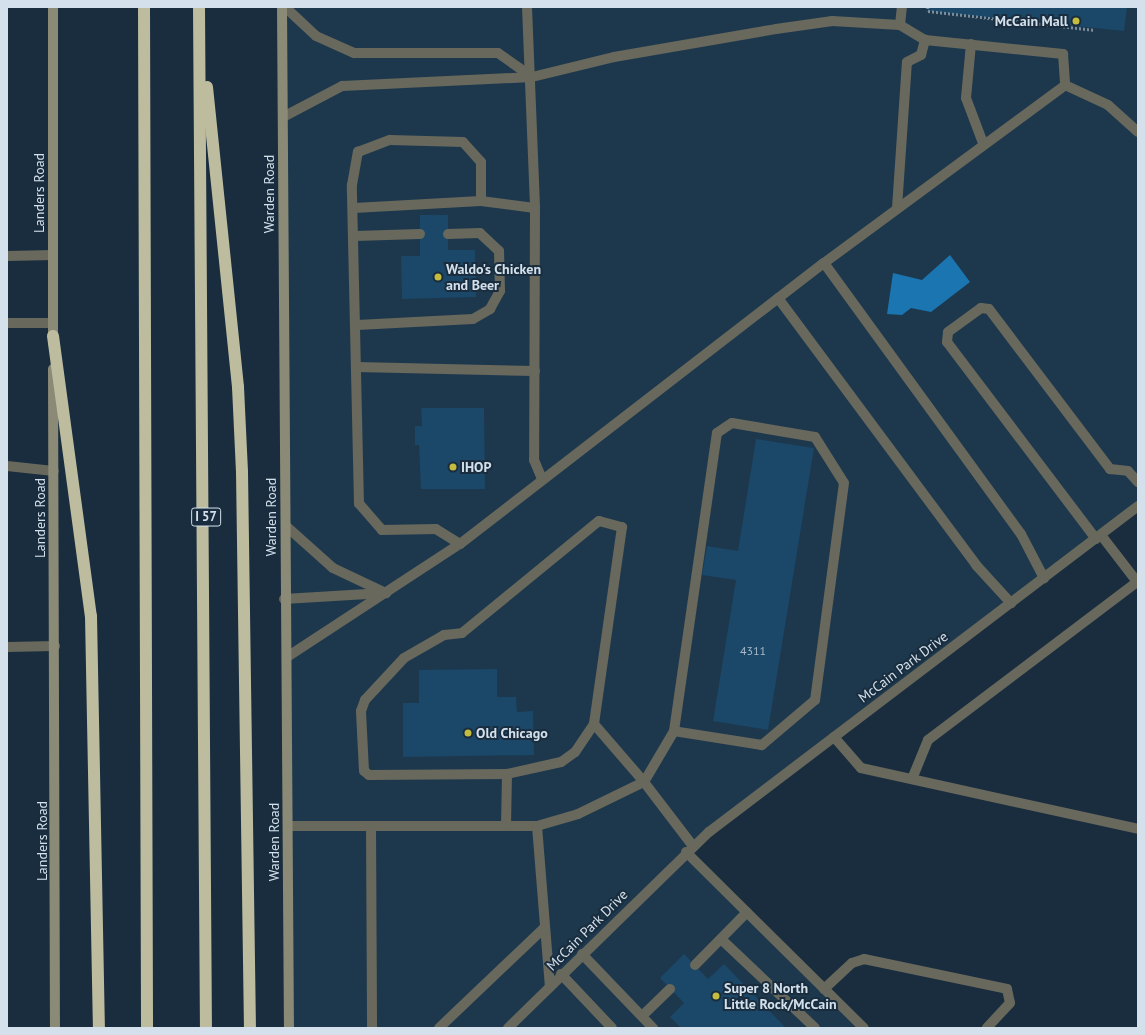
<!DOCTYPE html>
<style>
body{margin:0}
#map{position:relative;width:1145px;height:1035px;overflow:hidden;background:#192d3e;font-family:"PT Sans",sans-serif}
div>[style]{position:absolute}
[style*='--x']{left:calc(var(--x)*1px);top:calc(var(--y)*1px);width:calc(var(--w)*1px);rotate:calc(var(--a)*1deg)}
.built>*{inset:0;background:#1d384d}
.water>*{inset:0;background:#1b75b1}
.building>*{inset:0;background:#1b4768}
.path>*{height:2.5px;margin-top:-1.25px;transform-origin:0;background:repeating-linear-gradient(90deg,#7b8c9a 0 2px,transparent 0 4px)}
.service>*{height:10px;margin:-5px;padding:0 5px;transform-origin:5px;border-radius:5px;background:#68685c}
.minor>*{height:10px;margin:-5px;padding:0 5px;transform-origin:5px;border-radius:5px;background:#68685c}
.secondary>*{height:10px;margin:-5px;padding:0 5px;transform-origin:5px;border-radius:5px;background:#8b8a77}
.motorway>*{height:12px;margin:-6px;padding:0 6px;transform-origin:6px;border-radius:6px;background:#bdbc9f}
.dots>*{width:11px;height:11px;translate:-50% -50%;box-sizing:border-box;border:2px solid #192d3e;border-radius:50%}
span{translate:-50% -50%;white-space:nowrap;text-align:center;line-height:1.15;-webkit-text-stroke:4px #192d3e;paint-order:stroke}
.number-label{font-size:12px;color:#a6bacb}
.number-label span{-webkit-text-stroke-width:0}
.shield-label span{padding:1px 3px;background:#192d3e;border:1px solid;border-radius:3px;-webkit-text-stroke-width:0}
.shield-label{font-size:13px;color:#d4e1ec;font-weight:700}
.poi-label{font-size:14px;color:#d4e1ec;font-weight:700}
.right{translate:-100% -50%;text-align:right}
.left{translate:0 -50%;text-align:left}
.street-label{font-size:14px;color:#d4e1ec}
.frame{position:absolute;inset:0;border:8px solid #d4e1ec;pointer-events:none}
</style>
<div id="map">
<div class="built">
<i style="clip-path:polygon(278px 7px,1138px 7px,1138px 508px,686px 852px,864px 1028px,289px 1028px)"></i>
</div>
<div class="water">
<i style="clip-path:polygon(950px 255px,970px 282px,931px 312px,911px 308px,902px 315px,887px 314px,893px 273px,922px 280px)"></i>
</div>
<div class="building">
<i style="clip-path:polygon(928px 7px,1127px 7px,1124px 31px,928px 11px)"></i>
<i style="clip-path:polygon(420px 215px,448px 215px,448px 250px,475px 250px,476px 297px,402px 299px,401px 256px,420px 256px)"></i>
<i style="clip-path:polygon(421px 408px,484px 408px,485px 489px,421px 489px,419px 445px,415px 445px,415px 426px,422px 426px)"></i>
<i style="clip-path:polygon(756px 439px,814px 448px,768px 730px,713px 721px,736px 580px,702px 575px,707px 546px,738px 551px)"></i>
<i style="clip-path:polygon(497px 669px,497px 697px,516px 697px,517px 712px,533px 711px,534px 755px,403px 757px,403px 703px,419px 703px,419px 670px)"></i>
<i style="clip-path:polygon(684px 954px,708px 979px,724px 964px,786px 1028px,681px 1028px,670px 1017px,684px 1003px,660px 978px)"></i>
</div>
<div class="path">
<i style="--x:928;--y:7;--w:4;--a:90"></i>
<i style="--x:928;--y:11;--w:168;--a:6.5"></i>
</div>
<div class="service">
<i style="--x:285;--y:7;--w:42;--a:43.1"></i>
<i style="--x:316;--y:36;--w:42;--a:24.1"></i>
<i style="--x:354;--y:53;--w:144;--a:0"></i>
<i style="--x:498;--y:53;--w:42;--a:35.2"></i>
<i style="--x:527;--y:7;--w:201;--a:87.7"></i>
<i style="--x:535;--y:208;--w:252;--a:90.2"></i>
<i style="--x:534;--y:460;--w:21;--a:67"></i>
<i style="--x:900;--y:25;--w:29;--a:31"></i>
<i style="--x:925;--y:40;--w:139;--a:5.8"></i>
<i style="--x:1063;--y:54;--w:31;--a:86"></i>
<i style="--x:971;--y:44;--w:54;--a:95.3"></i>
<i style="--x:966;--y:98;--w:48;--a:69.3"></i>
<i style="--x:283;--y:117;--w:67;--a:-27.7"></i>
<i style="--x:342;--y:86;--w:190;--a:-2.7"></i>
<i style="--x:532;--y:77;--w:84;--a:-13.7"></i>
<i style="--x:614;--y:57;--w:164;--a:-9.8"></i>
<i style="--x:776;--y:29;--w:57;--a:-8.1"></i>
<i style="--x:832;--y:21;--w:68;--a:3.4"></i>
<i style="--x:900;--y:25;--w:18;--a:-84"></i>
<i style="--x:354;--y:208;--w:127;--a:-3.2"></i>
<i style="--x:481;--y:201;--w:54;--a:7.4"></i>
<i style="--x:897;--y:208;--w:146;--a:-86.1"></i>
<i style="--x:907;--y:62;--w:16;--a:-27"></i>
<i style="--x:921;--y:55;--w:16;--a:-75"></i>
<i style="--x:355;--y:236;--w:65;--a:-1.8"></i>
<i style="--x:7;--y:256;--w:46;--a:-1.2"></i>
<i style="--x:824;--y:263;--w:335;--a:54"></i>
<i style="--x:1021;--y:534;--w:50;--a:62.4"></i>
<i style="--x:778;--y:298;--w:332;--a:53.4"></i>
<i style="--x:976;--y:565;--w:52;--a:47.4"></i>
<i style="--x:7;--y:323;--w:46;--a:0"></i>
<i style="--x:357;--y:325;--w:116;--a:-3"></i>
<i style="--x:473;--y:319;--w:20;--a:-30"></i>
<i style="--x:490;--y:309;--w:21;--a:-61"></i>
<i style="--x:500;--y:291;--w:40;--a:-91.4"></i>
<i style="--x:499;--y:251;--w:26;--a:-137"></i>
<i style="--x:480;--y:233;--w:32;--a:178"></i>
<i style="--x:357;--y:367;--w:178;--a:1.3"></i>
<i style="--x:7;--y:466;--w:47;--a:6.1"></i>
<i style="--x:286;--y:526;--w:63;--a:41.8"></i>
<i style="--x:333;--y:568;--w:59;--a:25.3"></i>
<i style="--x:1101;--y:535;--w:61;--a:52.4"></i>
<i style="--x:1096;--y:539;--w:247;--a:-127.1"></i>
<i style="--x:947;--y:342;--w:10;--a:-84"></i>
<i style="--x:948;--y:332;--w:41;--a:-36"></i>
<i style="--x:981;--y:308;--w:8;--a:7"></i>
<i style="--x:989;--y:309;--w:201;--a:52.9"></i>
<i style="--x:1110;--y:469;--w:18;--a:6"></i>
<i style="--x:1128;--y:471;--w:15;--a:48"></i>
<i style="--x:460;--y:544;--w:28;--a:-148"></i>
<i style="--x:436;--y:529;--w:54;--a:178.9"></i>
<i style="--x:382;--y:530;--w:35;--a:-131"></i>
<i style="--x:359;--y:504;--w:319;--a:-91.3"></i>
<i style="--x:352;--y:185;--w:34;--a:-80"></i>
<i style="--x:358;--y:152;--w:34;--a:-21"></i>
<i style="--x:390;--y:140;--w:73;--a:1.6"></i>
<i style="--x:463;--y:142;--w:27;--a:48"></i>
<i style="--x:481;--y:162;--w:39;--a:90"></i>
<i style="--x:284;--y:599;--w:100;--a:-3.4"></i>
<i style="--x:7;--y:647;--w:48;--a:-1.2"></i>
<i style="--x:287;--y:657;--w:207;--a:-33.2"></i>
<i style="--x:460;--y:544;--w:460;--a:-37.7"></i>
<i style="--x:824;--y:263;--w:300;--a:-36.4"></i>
<i style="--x:1065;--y:85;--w:47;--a:24.9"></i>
<i style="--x:1108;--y:105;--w:40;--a:42"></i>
<i style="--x:594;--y:724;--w:34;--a:124"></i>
<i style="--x:575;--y:752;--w:17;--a:144"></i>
<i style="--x:561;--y:762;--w:55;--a:167.5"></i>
<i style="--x:507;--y:774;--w:138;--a:179.6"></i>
<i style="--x:369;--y:775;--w:6;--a:-141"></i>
<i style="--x:364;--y:771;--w:60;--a:-92.9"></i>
<i style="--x:361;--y:711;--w:12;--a:-70"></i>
<i style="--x:365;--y:700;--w:57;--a:-47.1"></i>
<i style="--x:404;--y:658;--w:46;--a:-29.9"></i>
<i style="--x:444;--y:635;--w:18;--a:-6"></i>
<i style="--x:462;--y:633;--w:177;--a:-39.3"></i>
<i style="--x:599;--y:521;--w:24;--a:15"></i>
<i style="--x:622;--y:527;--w:199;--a:98.1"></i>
<i style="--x:594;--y:724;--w:77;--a:49.2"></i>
<i style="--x:644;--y:782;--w:59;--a:-59.5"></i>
<i style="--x:674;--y:731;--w:301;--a:-81.8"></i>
<i style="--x:717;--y:433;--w:18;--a:-34"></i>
<i style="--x:732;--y:423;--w:84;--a:9.6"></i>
<i style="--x:815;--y:437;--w:54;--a:57.8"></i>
<i style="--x:844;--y:483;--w:219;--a:97.6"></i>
<i style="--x:815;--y:700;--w:70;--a:139.7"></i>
<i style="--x:762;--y:745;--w:89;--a:-171"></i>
<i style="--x:834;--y:737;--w:41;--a:48.9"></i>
<i style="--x:861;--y:768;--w:284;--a:12.4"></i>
<i style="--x:912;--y:779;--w:42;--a:-67.7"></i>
<i style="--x:928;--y:740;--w:262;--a:-37.1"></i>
<i style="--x:288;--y:826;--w:249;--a:0"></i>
<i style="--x:537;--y:826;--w:43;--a:-16.3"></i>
<i style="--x:578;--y:814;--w:73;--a:-25.9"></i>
<i style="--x:644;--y:782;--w:81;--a:52.6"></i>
<i style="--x:371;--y:826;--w:202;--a:89.7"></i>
<i style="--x:506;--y:826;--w:52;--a:-88.9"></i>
<i style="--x:537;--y:826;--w:161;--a:85.4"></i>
<i style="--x:721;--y:939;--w:129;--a:43.4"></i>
<i style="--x:582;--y:954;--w:103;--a:46.2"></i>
<i style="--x:695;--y:965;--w:74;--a:-45.5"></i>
<i style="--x:561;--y:974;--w:74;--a:46.6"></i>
<i style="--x:824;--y:989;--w:38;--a:-43"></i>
<i style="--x:852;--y:963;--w:13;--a:-18"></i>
<i style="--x:864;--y:959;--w:146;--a:11.8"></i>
<i style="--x:1007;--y:989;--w:14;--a:78"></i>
<i style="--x:1010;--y:1003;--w:34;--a:133"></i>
<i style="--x:642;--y:1016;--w:39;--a:-44"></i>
<i style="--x:439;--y:1028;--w:146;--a:-43.6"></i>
</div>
<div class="minor">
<i style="--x:686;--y:852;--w:250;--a:44.7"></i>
<i style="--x:508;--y:1028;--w:281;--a:-44.3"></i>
<i style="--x:709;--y:832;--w:539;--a:-37.23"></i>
</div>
<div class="secondary">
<i style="--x:282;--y:7;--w:1021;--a:89.61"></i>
<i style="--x:53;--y:343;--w:336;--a:-90"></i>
<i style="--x:53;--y:369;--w:659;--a:89.83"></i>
</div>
<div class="motorway">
<i style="--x:144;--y:7;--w:1021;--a:89.83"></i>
<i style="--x:199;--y:7;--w:1021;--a:89.61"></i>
<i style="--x:207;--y:87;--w:302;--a:84.1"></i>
<i style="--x:238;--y:387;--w:85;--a:87.3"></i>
<i style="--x:242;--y:472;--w:556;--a:89.18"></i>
<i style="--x:53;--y:336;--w:283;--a:82.3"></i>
<i style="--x:91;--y:616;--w:412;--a:88.9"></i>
</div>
<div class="dots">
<i style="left:1076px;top:21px;background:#c4bc3e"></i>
<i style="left:438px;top:277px;background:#c4bc3e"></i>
<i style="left:453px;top:467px;background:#c4bc3e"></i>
<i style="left:468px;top:733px;background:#c4bc3e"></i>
<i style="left:716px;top:996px;background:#c4bc3e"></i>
</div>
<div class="number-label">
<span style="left:753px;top:651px">4311</span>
</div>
<div class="shield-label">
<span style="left:206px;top:517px">I 57</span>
</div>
<div class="poi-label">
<span class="right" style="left:1068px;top:21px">McCain Mall</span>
<span class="left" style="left:446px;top:277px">Waldo's Chicken<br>and Beer</span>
<span class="left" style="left:461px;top:467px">IHOP</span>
<span class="left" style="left:476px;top:733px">Old Chicago</span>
<span class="left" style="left:724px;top:996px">Super 8 North<br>Little Rock/McCain</span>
</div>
<div class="street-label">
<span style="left:39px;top:193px;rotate:-90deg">Landers Road</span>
<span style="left:269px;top:194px;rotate:-90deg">Warden Road</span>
<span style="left:271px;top:517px;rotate:-90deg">Warden Road</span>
<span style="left:40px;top:518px;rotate:-90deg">Landers Road</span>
<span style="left:903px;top:667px;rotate:-37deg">McCain Park Drive</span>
<span style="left:42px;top:841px;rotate:-90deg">Landers Road</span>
<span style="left:274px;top:842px;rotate:-90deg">Warden Road</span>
<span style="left:587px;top:930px;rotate:-45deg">McCain Park Drive</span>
</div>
<div class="frame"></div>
</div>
